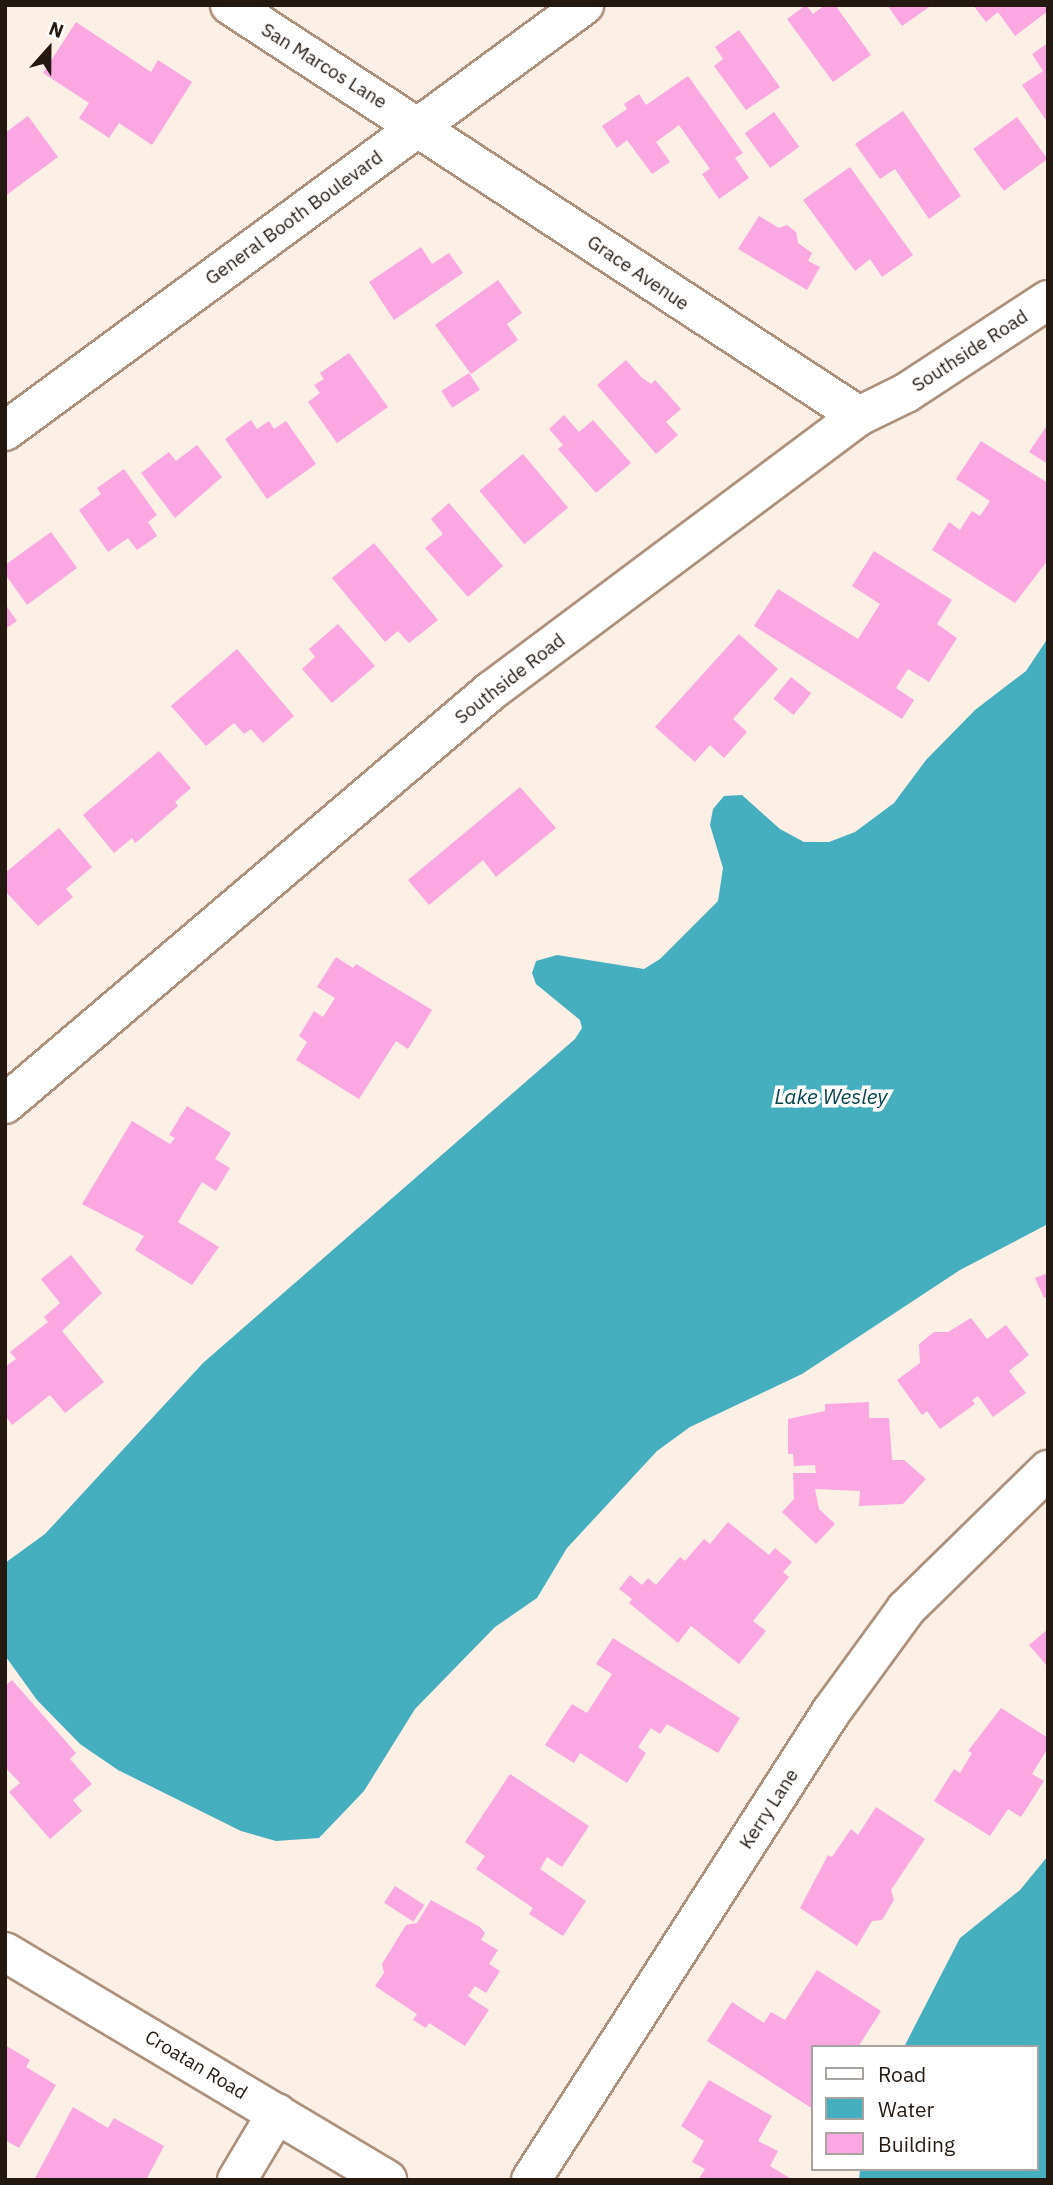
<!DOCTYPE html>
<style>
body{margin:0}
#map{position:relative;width:1053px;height:2185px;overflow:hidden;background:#fcefe6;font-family:"IBM Plex Sans",sans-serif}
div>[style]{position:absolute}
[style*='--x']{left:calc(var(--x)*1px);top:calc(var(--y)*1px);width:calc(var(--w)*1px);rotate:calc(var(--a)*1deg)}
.water>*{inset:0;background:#45aebf}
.building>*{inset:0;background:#faa7e2;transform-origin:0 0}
.roads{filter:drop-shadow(2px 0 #ae907b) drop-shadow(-2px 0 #ae907b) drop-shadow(0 2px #ae907b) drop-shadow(0 -2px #ae907b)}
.minor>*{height:38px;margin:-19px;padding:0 19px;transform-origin:19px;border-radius:19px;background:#fff}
.highway>*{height:38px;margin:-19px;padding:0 19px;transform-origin:19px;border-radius:19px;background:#fff}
span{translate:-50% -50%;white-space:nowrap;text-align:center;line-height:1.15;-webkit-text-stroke:7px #fff;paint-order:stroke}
.street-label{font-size:19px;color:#241910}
.water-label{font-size:21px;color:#02454e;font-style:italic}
.frame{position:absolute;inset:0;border:7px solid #241910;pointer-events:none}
.legend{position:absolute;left:811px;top:2045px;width:228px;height:126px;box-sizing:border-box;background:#fff;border:2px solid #a7a39f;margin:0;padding:9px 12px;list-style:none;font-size:21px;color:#241910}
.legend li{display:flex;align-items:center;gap:14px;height:35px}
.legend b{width:35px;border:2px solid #a7a39f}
.north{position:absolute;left:14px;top:14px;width:70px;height:70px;-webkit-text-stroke:5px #fff;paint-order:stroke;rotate:21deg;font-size:19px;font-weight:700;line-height:28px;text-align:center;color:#241910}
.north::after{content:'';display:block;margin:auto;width:24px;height:32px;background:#241910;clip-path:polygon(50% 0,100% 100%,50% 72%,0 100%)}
</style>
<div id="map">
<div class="water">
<i style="clip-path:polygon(1048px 638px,1048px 1224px,960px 1270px,802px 1374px,690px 1427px,657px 1451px,567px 1548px,537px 1598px,495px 1627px,415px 1709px,364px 1791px,319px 1838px,276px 1841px,241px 1831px,118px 1770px,80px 1744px,37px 1700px,6px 1657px,5px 1563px,45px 1534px,203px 1363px,575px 1039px,582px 1028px,580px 1020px,536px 984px,532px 973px,536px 961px,557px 955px,644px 969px,660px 959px,718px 901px,723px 868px,710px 825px,713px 809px,724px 796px,742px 795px,780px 829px,804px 842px,829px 842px,855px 832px,894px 803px,926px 760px,975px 710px,1026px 671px)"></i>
<i style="clip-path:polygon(1048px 1856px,1048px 2180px,859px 2180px,860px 2169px,1037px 2169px,1037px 2047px,904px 2047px,960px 1938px,1020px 1890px)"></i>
</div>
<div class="building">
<i style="clip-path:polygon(806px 5px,813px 14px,825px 5px,835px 5px,871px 55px,833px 82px,787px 19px)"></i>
<i style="clip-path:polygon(887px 5px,932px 5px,902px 26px)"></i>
<i style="clip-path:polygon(973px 5px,1048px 5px,1048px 11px,1015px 36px,998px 12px,986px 22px)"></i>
<i style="clip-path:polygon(76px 22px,151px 72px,158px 60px,192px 82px,152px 145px,119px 123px,109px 138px,79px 118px,89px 103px,43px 73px)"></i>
<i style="clip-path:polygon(739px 30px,780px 87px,746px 110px,714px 66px,723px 59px,715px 47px)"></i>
<i style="clip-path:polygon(1048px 43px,1048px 123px,1022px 85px,1043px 71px,1032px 54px)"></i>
<i style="clip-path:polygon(688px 76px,743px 153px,735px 158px,749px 178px,719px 199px,702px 174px,710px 169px,679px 125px,656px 142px,670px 162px,652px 174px,627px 140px,617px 148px,602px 126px,627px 109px,624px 104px,639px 94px,646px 105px)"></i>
<i style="clip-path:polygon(903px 111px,961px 196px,929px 219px,895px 169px,880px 179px,855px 144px)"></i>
<i style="left:774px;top:112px;width:43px;height:36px;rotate:54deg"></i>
<i style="clip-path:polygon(28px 116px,58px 157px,5px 196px,5px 133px)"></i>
<i style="left:1017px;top:117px;width:52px;height:54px;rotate:54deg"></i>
<i style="clip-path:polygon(850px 167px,913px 255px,882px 277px,870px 259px,855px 271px,803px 200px)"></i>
<i style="clip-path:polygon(759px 216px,779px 228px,787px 225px,796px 232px,798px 243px,812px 253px,808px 261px,820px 267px,807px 290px,738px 249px)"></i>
<i style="clip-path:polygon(421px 247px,432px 264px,449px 253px,463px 273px,394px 320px,369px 282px)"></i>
<i style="clip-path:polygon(498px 280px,522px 313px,507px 324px,518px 340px,471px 374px,435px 325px)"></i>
<i style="clip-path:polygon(349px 353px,388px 407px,337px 443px,308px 402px,320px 393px,314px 385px,324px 379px,320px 373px)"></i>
<i style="clip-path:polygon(626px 360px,641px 377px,651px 384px,655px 380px,681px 409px,666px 422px,678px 435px,656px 454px,597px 385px)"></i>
<i style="left:469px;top:373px;width:20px;height:33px;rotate:57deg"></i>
<i style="clip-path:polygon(564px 415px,579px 432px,593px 420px,631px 463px,596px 493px,558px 449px,563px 445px,549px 429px)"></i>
<i style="clip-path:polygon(251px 420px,257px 429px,269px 421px,274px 429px,286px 421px,316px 464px,267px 499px,225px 439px)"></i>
<i style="clip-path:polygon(1046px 427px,1048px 429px,1048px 464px,1029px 452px)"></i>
<i style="clip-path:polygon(981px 441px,1048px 483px,1048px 560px,1015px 603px,932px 550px,949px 522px,960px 530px,972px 511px,980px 516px,990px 501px,956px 479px)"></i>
<i style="clip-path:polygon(197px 445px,222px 477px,175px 518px,141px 473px,169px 452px,176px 461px)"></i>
<i style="left:523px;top:454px;width:70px;height:57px;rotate:50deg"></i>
<i style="clip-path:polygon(124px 469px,157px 515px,148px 522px,157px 536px,137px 550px,128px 538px,108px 552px,79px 510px,101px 494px,97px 488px)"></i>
<i style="clip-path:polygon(449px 503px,503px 566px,468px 597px,425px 548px,443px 534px,431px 519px)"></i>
<i style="clip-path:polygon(51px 532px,77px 568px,27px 605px,5px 574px,5px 565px)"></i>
<i style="clip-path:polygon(374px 543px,438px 620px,409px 643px,398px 631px,385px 642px,332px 578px)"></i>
<i style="clip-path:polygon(874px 551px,952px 600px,937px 624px,957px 638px,929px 682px,908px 669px,896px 688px,914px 700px,902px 719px,754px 626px,778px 589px,858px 639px,880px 604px,852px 586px)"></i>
<i style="clip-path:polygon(5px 604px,17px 621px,5px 629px)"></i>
<i style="clip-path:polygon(338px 624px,375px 666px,332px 703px,302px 669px,315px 657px,309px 649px)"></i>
<i style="clip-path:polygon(739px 634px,778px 669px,733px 719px,747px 732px,724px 758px,710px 745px,695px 762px,655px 727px)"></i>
<i style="clip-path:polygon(237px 649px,294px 716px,263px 743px,251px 729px,244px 734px,234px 723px,206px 746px,171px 706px)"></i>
<i style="left:791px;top:677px;width:26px;height:28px;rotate:39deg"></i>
<i style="clip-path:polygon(159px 751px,191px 788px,175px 802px,178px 806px,139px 840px,135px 843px,132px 838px,114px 853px,83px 815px)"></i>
<i style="clip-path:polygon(520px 787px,556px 828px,496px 877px,483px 860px,429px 905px,408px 880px)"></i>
<i style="clip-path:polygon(59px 828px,92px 867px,66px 889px,73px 897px,38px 926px,5px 891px,5px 873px)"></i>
<i style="clip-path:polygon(336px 957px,353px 968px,356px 964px,432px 1010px,408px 1049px,396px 1041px,359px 1099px,296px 1060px,307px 1042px,299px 1036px,314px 1011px,323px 1017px,335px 998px,317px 987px)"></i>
<i style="clip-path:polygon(187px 1106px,231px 1133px,215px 1159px,230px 1168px,216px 1191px,202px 1182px,178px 1222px,219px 1247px,192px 1285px,135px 1250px,144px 1236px,82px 1204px,132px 1121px,170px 1144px,175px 1138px,169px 1135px)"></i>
<i style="clip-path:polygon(71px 1255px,102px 1293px,62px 1331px,104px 1382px,65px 1413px,50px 1395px,12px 1425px,5px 1415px,5px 1367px,16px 1359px,10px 1352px,48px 1322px,44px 1317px,60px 1303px,41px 1279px)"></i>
<i style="clip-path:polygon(1048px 1273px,1048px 1296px,1044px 1298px,1035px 1278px)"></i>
<i style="clip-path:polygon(971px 1318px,987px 1339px,1006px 1325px,1029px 1355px,1009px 1371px,1026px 1393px,993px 1417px,978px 1396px,972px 1400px,975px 1404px,940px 1429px,927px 1411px,922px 1415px,897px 1380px,920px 1363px,919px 1344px,934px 1332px,948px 1332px)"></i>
<i style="clip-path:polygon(869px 1402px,869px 1418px,889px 1418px,892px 1460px,904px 1460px,926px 1479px,903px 1504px,859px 1506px,860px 1491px,815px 1489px,819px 1509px,835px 1524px,816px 1544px,782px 1512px,794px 1499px,793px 1473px,816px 1473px,815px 1465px,794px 1466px,793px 1454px,788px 1454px,788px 1419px,825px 1411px,825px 1404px)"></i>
<i style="clip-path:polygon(728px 1522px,769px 1555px,775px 1548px,792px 1562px,783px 1572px,789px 1577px,753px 1621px,766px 1631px,739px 1664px,691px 1626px,678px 1643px,629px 1603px,632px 1599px,619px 1589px,630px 1575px,642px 1585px,648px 1578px,656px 1585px,680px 1557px,685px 1561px,704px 1539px,710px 1544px)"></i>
<i style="clip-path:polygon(1048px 1629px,1048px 1667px,1029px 1645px)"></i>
<i style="clip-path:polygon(613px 1638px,740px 1718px,718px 1753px,667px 1724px,660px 1734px,651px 1728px,638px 1747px,646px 1753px,627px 1783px,580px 1753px,574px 1763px,545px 1745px,572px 1704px,587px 1713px,612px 1674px,596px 1664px)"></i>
<i style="clip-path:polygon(12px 1680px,76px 1753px,70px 1759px,92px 1784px,73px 1800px,82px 1811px,50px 1839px,9px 1792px,20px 1783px,5px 1767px,5px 1686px)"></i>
<i style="clip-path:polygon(1001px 1708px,1048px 1738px,1048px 1748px,1032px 1774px,1044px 1781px,1021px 1817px,1008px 1809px,990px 1836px,934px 1801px,954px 1769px,960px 1773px,972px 1753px,968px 1751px)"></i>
<i style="clip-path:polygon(510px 1774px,589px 1826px,562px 1867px,547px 1857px,540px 1869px,586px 1901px,563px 1936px,529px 1914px,533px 1908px,476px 1869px,485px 1856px,465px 1842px)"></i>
<i style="clip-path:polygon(876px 1807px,925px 1839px,891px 1890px,894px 1900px,882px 1920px,872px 1921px,857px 1946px,800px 1908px,828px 1855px,832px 1857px,851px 1829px,858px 1835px)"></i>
<i style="left:395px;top:1886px;width:35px;height:20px;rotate:33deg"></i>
<i style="clip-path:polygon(431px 1900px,480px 1927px,485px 1933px,481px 1940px,498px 1950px,489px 1964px,500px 1971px,486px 1993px,475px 1986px,468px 1996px,489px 2010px,465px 2046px,429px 2023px,426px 2028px,413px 2020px,417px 2014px,375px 1986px,384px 1973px,382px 1964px,406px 1925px,417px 1923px)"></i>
<i style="clip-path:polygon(817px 1970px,881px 2011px,858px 2047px,813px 2047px,813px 2109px,707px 2041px,732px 2002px,764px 2023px,771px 2012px,785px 2020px)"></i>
<i style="clip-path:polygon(5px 2045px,30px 2060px,26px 2067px,56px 2085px,19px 2148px,5px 2140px)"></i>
<i style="clip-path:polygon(709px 2080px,772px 2116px,758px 2141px,778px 2151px,770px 2166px,793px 2180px,698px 2180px,705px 2169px,692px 2162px,704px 2141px,681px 2126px)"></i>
<i style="clip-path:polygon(73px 2107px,108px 2128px,114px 2118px,164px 2146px,146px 2180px,34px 2180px)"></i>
</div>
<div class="roads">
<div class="minor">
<i style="--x:230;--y:5;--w:751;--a:33.16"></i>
<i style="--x:5;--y:1104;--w:638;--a:-40.36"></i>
<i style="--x:491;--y:691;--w:459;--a:-36.8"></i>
<i style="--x:859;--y:416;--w:52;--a:-26.1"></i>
<i style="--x:906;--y:393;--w:170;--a:-33.2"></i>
<i style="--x:5;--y:1952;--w:445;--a:30.8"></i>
<i style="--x:237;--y:2180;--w:78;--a:-59.2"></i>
<i style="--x:531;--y:2180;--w:556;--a:-57.34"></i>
<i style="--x:831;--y:1712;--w:127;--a:-53.9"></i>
<i style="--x:906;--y:1609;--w:199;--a:-44.4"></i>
</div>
<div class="highway">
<i style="--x:5;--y:431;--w:719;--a:-36.34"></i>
</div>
</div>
<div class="street-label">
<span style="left:324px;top:66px;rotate:32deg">San Marcos Lane</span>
<span style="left:294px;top:218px;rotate:-36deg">General Booth Boulevard</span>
<span style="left:638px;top:273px;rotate:34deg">Grace Avenue</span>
<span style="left:970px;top:351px;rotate:-33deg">Southside Road</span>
<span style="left:510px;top:679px;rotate:-38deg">Southside Road</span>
<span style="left:769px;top:1809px;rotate:-57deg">Kerry Lane</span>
<span style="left:196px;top:2065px;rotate:31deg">Croatan Road</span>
</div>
<div class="water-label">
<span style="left:831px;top:1096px">Lake Wesley</span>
</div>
<div class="frame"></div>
<ul class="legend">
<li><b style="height:9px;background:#fff"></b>Road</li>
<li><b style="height:19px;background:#45aebf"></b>Water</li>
<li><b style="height:19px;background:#faa7e2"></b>Building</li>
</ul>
<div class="north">N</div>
</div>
